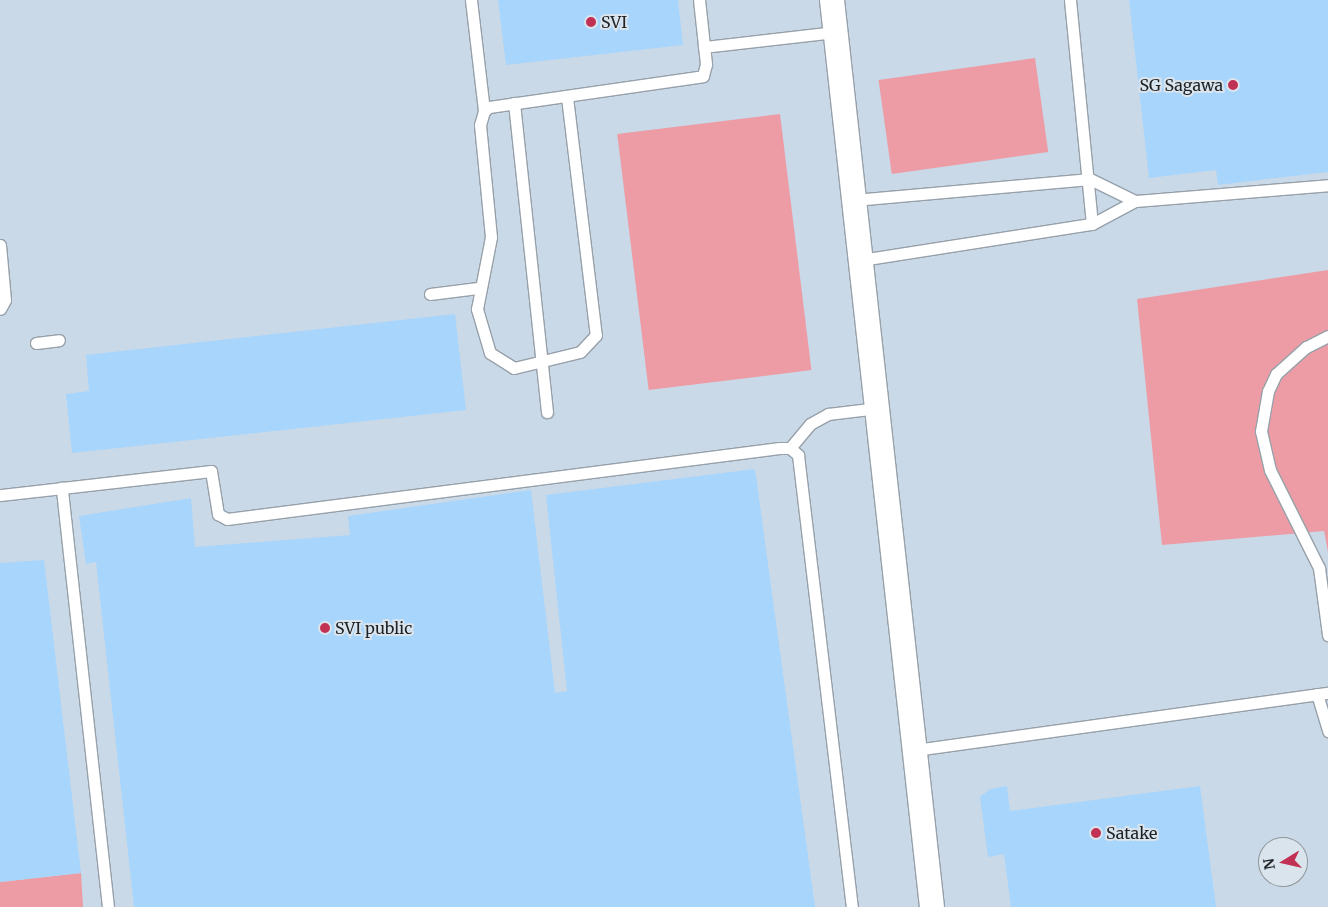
<!DOCTYPE html>
<style>
body{margin:0}
#map{position:relative;width:1328px;height:907px;overflow:hidden;background:#dae4ed;font-family:Merriweather,serif}
div>[style]{position:absolute}
[style*='--x']{left:calc(var(--x)*1px);top:calc(var(--y)*1px);width:calc(var(--w)*1px);rotate:calc(var(--a)*1deg)}
.built>*{inset:0;background:#c9d9e7}
.green>*{inset:0;background:#ed9ca6;transform-origin:0 0}
.building>*{inset:0;background:#a8d5fc}
.roads{filter:drop-shadow(1px 0 #97a0a9) drop-shadow(-1px 0 #97a0a9) drop-shadow(0 1px #97a0a9) drop-shadow(0 -1px #97a0a9)}
.service>*{height:11px;margin:-5.5px;padding:0 5.5px;transform-origin:5.5px;border-radius:5.5px;background:#fff}
.minor>*{height:24px;margin:-12px;padding:0 12px;transform-origin:12px;border-radius:12px;background:#fff}
.dots>*{width:14px;height:14px;translate:-50% -50%;box-sizing:border-box;border:2px solid #dae4ed;border-radius:50%}
span{translate:-50% -50%;white-space:nowrap;text-align:center;line-height:1.15;-webkit-text-stroke:4px #dae4ed;paint-order:stroke}
.poi-label{font-size:16px;color:#202326}
.left{translate:0 -50%;text-align:left}
.right{translate:-100% -50%;text-align:right}
.north{position:absolute;left:1258px;top:837px;width:50px;height:50px;box-sizing:border-box;background:#dae4ed;border:1px solid #90979d;border-radius:50%;rotate:261deg;font-size:14px;font-weight:700;line-height:20px;text-align:center;color:#202326}
.north::after{content:'';display:block;margin:auto;width:18px;height:22px;background:#c13154;clip-path:polygon(50% 0,100% 100%,50% 72%,0 100%)}
</style>
<div id="map">
<div class="built">
<i style="clip-path:polygon(evenodd,0 0,1328px 0,1328px 907px,0 907px,0 0,1268px 847px,1298px 847px,1298px 877px,1268px 877px,1268px 847px)"></i>
</div>
<div class="green">
<i style="left:1035px;top:58px;width:95px;height:158px;rotate:82deg"></i>
<i style="left:780px;top:114px;width:258px;height:164px;rotate:83deg"></i>
<i style="clip-path:polygon(1328px 270px,1328px 552px,1324px 531px,1162px 545px,1137px 299px)"></i>
<i style="clip-path:polygon(81px 873px,83px 907px,0 907px,0 882px)"></i>
</div>
<div class="building">
<i style="clip-path:polygon(498px 0,678px 0,683px 45px,506px 65px)"></i>
<i style="clip-path:polygon(1129px 0,1328px 0,1328px 172px,1218px 185px,1216px 170px,1149px 178px)"></i>
<i style="clip-path:polygon(455px 314px,466px 410px,72px 453px,66px 394px,89px 391px,86px 355px)"></i>
<i style="clip-path:polygon(755px 469px,815px 907px,134px 907px,96px 562px,86px 564px,79px 516px,191px 498px,195px 547px,350px 535px,348px 516px,531px 490px,555px 693px,567px 691px,546px 495px)"></i>
<i style="clip-path:polygon(44px 560px,81px 873px,0 882px,0 563px)"></i>
<i style="clip-path:polygon(1007px 786px,1010px 811px,1200px 786px,1216px 907px,1011px 907px,1004px 854px,988px 857px,980px 797px,990px 789px)"></i>
</div>
<div class="roads">
<div class="service">
<i style="--x:471;--y:0;--w:112;--a:83.3"></i>
<i style="--x:1070;--y:0;--w:225;--a:84.4"></i>
<i style="--x:704;--y:47;--w:133;--a:-6.5"></i>
<i style="--x:567;--y:97;--w:240;--a:83.1"></i>
<i style="--x:596;--y:335;--w:23;--a:133"></i>
<i style="--x:580;--y:352;--w:68;--a:166.4"></i>
<i style="--x:514;--y:368;--w:28;--a:-148"></i>
<i style="--x:490;--y:353;--w:46;--a:-106.5"></i>
<i style="--x:477;--y:309;--w:73;--a:-79"></i>
<i style="--x:491;--y:237;--w:113;--a:-95.6"></i>
<i style="--x:480;--y:125;--w:15;--a:-74"></i>
<i style="--x:484;--y:111;--w:6;--a:-39"></i>
<i style="--x:489;--y:107;--w:216;--a:-8.2"></i>
<i style="--x:703;--y:76;--w:12;--a:-76"></i>
<i style="--x:706;--y:64;--w:64;--a:-96.2"></i>
<i style="--x:514;--y:103;--w:311;--a:83.9"></i>
<i style="--x:854;--y:200;--w:237;--a:-5.1"></i>
<i style="--x:1090;--y:179;--w:50;--a:26.1"></i>
<i style="--x:0;--y:245;--w:55;--a:84.8"></i>
<i style="--x:5;--y:300;--w:10;--a:119"></i>
<i style="--x:861;--y:260;--w:234;--a:-8.9"></i>
<i style="--x:1092;--y:224;--w:49;--a:-28.1"></i>
<i style="--x:1135;--y:201;--w:194;--a:-4.7"></i>
<i style="--x:430;--y:294;--w:48;--a:-7.1"></i>
<i style="--x:1328;--y:336;--w:25;--a:153"></i>
<i style="--x:1306;--y:347;--w:40;--a:138"></i>
<i style="--x:1276;--y:374;--w:19;--a:115"></i>
<i style="--x:1268;--y:391;--w:41;--a:99.9"></i>
<i style="--x:1261;--y:431;--w:40;--a:77"></i>
<i style="--x:1270;--y:470;--w:110;--a:63.4"></i>
<i style="--x:1319;--y:568;--w:68;--a:82.3"></i>
<i style="--x:36;--y:343;--w:23;--a:-7"></i>
<i style="--x:790;--y:448;--w:31;--a:-50"></i>
<i style="--x:810;--y:424;--w:21;--a:-29"></i>
<i style="--x:828;--y:414;--w:50;--a:-6.8"></i>
<i style="--x:0;--y:495;--w:62;--a:-6.4"></i>
<i style="--x:1317;--y:694;--w:39;--a:73"></i>
<i style="--x:915;--y:750;--w:417;--a:-7.9"></i>
<i style="--x:108;--y:907;--w:422;--a:-96.3"></i>
<i style="--x:62;--y:488;--w:150;--a:-6.5"></i>
<i style="--x:211;--y:471;--w:44;--a:80.8"></i>
<i style="--x:218;--y:514;--w:10;--a:29"></i>
<i style="--x:227;--y:519;--w:557;--a:-7.33"></i>
<i style="--x:779;--y:448;--w:11;--a:0"></i>
<i style="--x:790;--y:448;--w:11;--a:41"></i>
<i style="--x:798;--y:455;--w:455;--a:83.2"></i>
</div>
<div class="minor">
<i style="--x:832;--y:0;--w:912;--a:83.71"></i>
</div>
</div>
<div class="dots">
<i style="left:591px;top:22px;background:#c13154"></i>
<i style="left:1233px;top:85px;background:#c13154"></i>
<i style="left:325px;top:628px;background:#c13154"></i>
<i style="left:1096px;top:833px;background:#c13154"></i>
</div>
<div class="poi-label">
<span class="left" style="left:601px;top:22px">SVI</span>
<span class="right" style="left:1223px;top:85px">SG Sagawa</span>
<span class="left" style="left:335px;top:628px">SVI public</span>
<span class="left" style="left:1106px;top:833px">Satake</span>
</div>
<div class="north">N</div>
</div>
